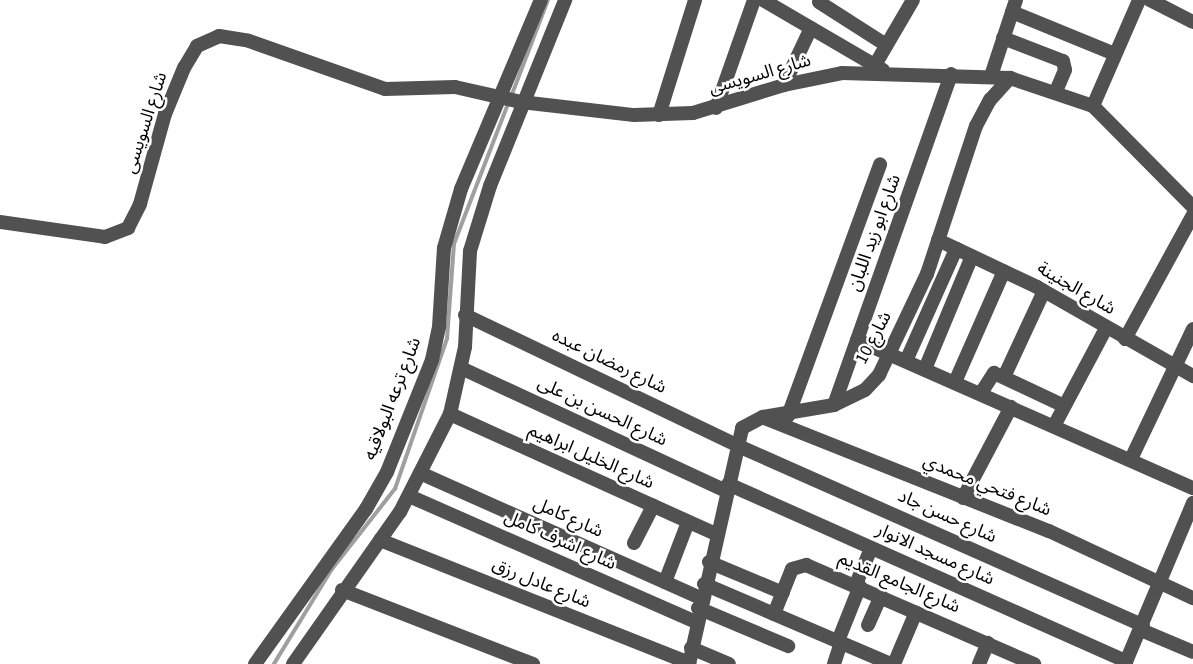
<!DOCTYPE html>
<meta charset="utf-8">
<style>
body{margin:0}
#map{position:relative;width:1193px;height:664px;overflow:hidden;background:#fff;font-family:"Source Sans 3","Noto Sans Arabic",sans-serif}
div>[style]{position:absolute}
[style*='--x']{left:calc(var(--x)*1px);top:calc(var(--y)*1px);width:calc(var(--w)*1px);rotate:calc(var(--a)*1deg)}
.stream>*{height:3.5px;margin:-1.75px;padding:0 1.75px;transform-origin:1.75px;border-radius:1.75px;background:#9f9f9f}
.minor>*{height:14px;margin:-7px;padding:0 7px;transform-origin:7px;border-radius:7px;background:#515151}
span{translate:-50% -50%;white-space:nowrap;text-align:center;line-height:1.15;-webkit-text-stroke:5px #fff;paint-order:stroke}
.street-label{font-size:18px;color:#000}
</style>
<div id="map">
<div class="stream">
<i style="--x:511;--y:97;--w:104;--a:-69.1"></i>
<i style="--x:274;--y:664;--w:111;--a:-58.6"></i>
<i style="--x:332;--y:569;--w:102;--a:-51.8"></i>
<i style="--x:395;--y:489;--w:159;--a:-70.9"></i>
<i style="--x:447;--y:339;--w:95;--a:-85.8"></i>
<i style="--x:454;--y:244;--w:150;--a:-68.9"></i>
</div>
<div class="minor">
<i style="--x:763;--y:0;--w:139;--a:30.3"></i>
<i style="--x:1150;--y:0;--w:48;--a:27.1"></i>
<i style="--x:819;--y:2;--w:80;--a:32.7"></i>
<i style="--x:1012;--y:12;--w:111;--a:22.2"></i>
<i style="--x:1003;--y:38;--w:64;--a:21"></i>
<i style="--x:1063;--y:61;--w:9;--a:77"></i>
<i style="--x:1065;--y:70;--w:23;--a:113"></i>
<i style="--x:875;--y:65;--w:75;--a:-59.7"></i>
<i style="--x:991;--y:76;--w:80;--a:-71.8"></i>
<i style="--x:784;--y:85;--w:63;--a:-64.7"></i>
<i style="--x:1093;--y:106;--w:116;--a:-66.5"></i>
<i style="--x:716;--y:108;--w:114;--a:-70.6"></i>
<i style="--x:659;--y:115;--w:121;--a:-72.6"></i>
<i style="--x:0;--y:222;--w:106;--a:8.1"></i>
<i style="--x:105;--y:237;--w:25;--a:-21"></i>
<i style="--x:128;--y:228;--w:27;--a:-63"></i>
<i style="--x:140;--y:204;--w:93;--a:-74.5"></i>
<i style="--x:165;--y:114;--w:50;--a:-67.6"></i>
<i style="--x:184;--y:68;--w:26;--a:-59"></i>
<i style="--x:197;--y:46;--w:24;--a:-24"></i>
<i style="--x:219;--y:36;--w:30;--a:9"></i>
<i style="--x:249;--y:41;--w:144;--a:19.4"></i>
<i style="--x:385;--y:89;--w:70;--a:-1.6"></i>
<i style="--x:455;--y:87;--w:68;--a:12.8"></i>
<i style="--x:521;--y:102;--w:114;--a:6.6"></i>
<i style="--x:634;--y:115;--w:59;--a:-1.9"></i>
<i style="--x:693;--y:113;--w:95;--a:-17.1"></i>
<i style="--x:784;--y:85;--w:59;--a:-11.7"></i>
<i style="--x:842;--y:73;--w:168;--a:1.7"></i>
<i style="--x:1010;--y:78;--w:88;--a:18.6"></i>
<i style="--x:1093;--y:106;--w:142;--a:45.3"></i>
<i style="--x:938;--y:240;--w:110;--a:25.4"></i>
<i style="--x:1037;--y:287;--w:180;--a:29.7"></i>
<i style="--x:465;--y:315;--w:301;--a:25.6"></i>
<i style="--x:736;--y:445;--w:445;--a:23.9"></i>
<i style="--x:1125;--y:339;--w:141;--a:-61.3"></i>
<i style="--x:857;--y:340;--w:367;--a:23.8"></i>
<i style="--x:906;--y:361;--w:123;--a:-65.9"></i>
<i style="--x:461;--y:368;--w:292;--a:24.9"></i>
<i style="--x:925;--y:369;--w:122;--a:-67.4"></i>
<i style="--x:1004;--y:377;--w:95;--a:-65.1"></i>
<i style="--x:955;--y:382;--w:121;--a:-66.2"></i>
<i style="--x:981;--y:393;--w:24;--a:-57"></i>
<i style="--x:994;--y:373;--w:75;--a:25.2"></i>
<i style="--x:834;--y:405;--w:351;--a:-70.5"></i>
<i style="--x:450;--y:414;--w:292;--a:24.3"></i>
<i style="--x:788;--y:416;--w:268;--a:-69.9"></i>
<i style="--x:767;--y:419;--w:303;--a:21.7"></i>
<i style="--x:1049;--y:531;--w:159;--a:25"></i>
<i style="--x:1054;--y:426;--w:111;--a:-62"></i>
<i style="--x:1131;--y:459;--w:144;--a:-64.5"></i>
<i style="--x:420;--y:473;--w:308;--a:24"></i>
<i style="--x:728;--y:484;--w:436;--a:24"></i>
<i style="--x:409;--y:496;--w:313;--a:23.7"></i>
<i style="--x:963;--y:498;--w:103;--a:-62.2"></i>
<i style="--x:380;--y:540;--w:333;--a:21.7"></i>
<i style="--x:634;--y:543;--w:42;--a:-62.8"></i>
<i style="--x:709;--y:562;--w:80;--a:22.7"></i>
<i style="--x:665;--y:582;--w:64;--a:-69"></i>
<i style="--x:704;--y:584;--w:203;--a:23.2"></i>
<i style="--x:856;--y:584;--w:39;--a:-67"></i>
<i style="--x:342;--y:590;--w:205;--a:21.2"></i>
<i style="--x:698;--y:608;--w:98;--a:22.9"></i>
<i style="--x:774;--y:614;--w:48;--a:-68.2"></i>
<i style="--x:792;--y:569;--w:15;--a:-16"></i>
<i style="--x:806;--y:565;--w:249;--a:23.5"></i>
<i style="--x:868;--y:625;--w:32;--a:-66"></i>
<i style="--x:1141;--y:630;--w:56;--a:22.9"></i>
<i style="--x:838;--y:641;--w:59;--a:-68.2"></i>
<i style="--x:691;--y:648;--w:41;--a:22.8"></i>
<i style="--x:255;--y:664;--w:191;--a:-54.4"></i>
<i style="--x:366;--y:509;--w:43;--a:-60.4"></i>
<i style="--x:387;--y:472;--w:121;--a:-68.1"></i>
<i style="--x:432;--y:360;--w:34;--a:-78"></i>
<i style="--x:439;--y:327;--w:79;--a:-86.4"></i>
<i style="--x:444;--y:248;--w:61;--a:-73.9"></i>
<i style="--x:461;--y:189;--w:205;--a:-67.1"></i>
<i style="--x:293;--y:664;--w:186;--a:-54.9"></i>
<i style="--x:400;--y:512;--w:110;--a:-63"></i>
<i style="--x:450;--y:414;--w:69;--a:-77.4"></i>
<i style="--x:465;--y:347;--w:96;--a:-87"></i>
<i style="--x:470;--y:251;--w:68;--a:-72.9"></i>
<i style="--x:490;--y:186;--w:201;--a:-68"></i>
<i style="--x:689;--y:664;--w:242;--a:-77.3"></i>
<i style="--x:742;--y:428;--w:24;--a:-28"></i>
<i style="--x:763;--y:417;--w:72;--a:-9.6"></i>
<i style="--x:834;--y:405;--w:34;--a:-26"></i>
<i style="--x:865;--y:390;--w:21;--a:-47"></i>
<i style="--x:879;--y:375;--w:112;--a:-64.6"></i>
<i style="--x:927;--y:274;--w:156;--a:-71.7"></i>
<i style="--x:976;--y:126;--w:30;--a:-62"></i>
<i style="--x:990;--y:100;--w:30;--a:-48"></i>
<i style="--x:834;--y:664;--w:23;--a:-72"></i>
<i style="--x:894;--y:664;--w:56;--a:-67.1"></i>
<i style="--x:979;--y:664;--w:23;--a:-67"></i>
<i style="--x:1125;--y:664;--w:175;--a:-67.1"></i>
</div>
<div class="street-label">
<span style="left:760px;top:75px;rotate:-16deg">شارع السويسى</span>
<span style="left:146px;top:123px;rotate:-72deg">شارع السويسى</span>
<span style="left:875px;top:233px;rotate:-70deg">شارع ابو زيد اللبان</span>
<span style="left:1076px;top:289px;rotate:30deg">شارع الجنينة</span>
<span style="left:874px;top:338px;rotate:-62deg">شارع 10</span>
<span style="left:609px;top:362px;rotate:26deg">شارع رمضان عبده</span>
<span style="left:393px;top:399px;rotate:-69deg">شارع ترعه البولاقيه</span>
<span style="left:602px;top:412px;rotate:25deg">شارع الحسن بن على</span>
<span style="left:591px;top:457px;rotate:24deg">شارع الخليل ابراهيم</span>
<span style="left:987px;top:486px;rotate:22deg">شارع فتحي محمدي</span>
<span style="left:947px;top:517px;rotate:24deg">شارع حسن جاد</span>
<span style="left:568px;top:518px;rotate:24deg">شارع كامل</span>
<span style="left:560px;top:541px;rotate:24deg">شارع اشرف كامل</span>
<span style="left:935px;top:555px;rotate:24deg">شارع مسجد الانوار</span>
<span style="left:899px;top:583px;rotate:23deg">شارع الجامع القديم</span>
<span style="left:541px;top:584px;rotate:22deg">شارع عادل رزق</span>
</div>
</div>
